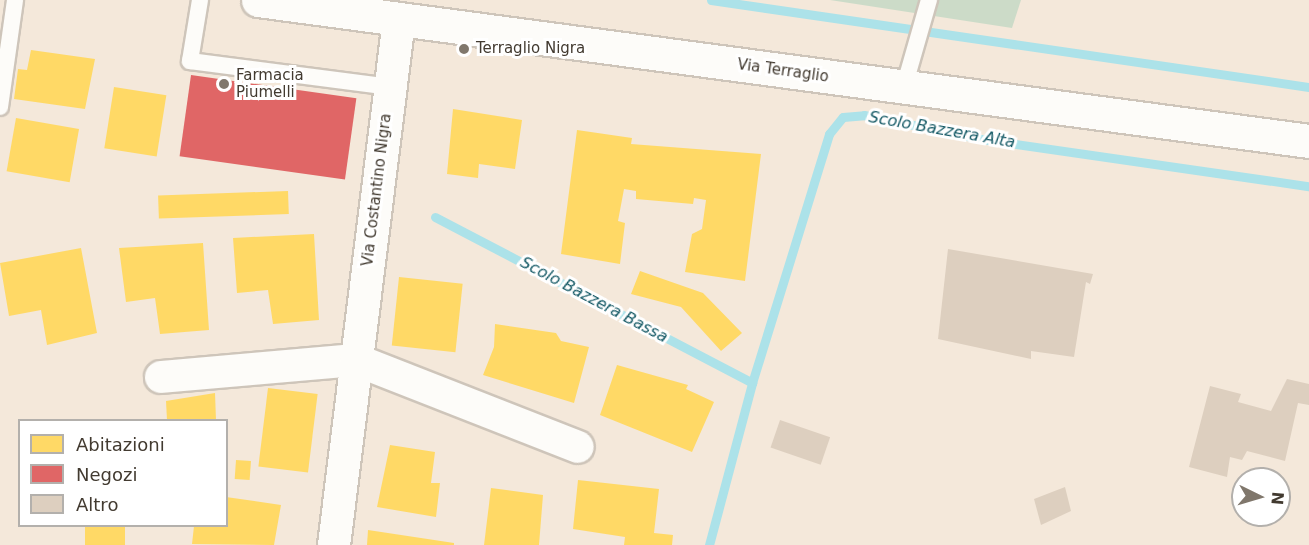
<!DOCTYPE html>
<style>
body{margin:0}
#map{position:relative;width:1309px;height:545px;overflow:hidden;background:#f4e8da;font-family:"DejaVu Sans",sans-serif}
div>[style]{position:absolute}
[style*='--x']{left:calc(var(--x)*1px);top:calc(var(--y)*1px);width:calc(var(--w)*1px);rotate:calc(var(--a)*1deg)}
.green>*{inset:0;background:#ccdbc8}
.homes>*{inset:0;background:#ffd966;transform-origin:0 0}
.shops>*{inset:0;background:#e06666;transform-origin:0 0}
.stream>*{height:9px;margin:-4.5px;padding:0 4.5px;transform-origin:4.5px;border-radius:4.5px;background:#ace2e9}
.building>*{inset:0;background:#ddcfbf;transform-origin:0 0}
.roads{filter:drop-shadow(2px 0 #cec5ba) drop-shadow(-2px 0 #cec5ba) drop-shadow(0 2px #cec5ba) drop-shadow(0 -2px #cec5ba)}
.lane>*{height:16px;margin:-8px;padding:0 8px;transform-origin:8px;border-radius:8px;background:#fdfcf9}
.street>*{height:32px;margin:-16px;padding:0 16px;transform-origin:16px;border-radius:16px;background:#fdfcf9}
.primary>*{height:33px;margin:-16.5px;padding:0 16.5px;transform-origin:16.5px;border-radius:16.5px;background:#fdfcf9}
.dots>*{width:16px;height:16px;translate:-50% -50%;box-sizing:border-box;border:3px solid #fff;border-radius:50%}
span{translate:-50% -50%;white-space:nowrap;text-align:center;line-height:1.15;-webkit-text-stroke:6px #fff;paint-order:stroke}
.poi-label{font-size:15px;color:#423a30}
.left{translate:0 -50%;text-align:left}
.street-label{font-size:15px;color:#423a30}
.water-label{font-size:16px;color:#145965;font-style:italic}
.legend{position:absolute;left:18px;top:419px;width:210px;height:108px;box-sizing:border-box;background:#fff;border:2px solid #b3b0ac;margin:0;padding:8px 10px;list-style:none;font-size:18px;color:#423a30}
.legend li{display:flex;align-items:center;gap:12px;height:30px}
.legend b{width:30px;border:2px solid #b3b0ac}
.north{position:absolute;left:1231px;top:467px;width:60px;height:60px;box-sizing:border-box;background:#fff;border:2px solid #b3b0ac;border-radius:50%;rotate:95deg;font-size:16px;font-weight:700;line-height:24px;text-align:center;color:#423a30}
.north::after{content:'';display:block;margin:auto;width:21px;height:27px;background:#80776c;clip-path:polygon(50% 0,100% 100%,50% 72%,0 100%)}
</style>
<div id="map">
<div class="green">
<i style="clip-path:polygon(830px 0,1021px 0,1012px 28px)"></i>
</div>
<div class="homes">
<i style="clip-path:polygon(31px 50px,95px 59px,85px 109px,14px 99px,18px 69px,27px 70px)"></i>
<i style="left:114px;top:87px;width:53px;height:62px;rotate:9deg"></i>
<i style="clip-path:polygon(453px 109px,522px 120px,515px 169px,479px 164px,478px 178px,447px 174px)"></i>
<i style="left:16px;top:118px;width:64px;height:54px;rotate:10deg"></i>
<i style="clip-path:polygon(577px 130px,632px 138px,631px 144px,761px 154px,745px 281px,685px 272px,692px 234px,702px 229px,706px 200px,694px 198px,693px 204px,636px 199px,636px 191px,624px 189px,618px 221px,625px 223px,620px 264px,561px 254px)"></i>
<i style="left:288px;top:191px;width:23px;height:130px;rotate:88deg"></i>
<i style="clip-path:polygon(314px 234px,319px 320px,273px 324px,268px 290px,237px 293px,233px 238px)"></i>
<i style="clip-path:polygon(203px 243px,209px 330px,160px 334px,155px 298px,126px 302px,119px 248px)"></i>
<i style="clip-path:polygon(81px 248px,97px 333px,47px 345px,41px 310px,9px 316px,0 263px)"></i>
<i style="clip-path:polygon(640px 271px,703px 293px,742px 333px,721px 351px,681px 307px,631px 294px)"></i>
<i style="left:399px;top:277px;width:64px;height:69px;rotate:6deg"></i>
<i style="clip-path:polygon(495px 324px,556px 333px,561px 341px,589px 347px,574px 403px,483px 375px,494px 347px)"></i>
<i style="clip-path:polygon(617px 365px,688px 385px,686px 389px,714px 402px,692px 452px,600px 415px)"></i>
<i style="left:268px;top:388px;width:50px;height:79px;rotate:7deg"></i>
<i style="clip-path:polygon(215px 393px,216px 420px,167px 420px,166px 401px)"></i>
<i style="clip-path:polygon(390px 445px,435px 452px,431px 483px,440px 483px,436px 517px,377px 507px)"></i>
<i style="left:236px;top:460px;width:15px;height:19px;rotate:4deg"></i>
<i style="clip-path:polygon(578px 480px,659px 489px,654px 533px,673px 535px,672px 545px,624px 545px,625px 537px,573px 529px)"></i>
<i style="clip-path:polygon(491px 488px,543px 495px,539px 545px,484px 545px)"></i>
<i style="clip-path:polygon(226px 497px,281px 505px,274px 545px,192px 544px,194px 526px,226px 526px)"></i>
<i style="left:85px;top:526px;width:40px;height:19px"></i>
<i style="clip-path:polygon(368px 530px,454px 543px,454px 545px,367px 545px)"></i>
</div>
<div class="shops">
<i style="left:191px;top:75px;width:167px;height:82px;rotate:8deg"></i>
</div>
<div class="stream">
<i style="--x:711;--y:0;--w:604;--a:8.28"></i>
<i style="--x:435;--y:217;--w:358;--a:27.6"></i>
<i style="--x:709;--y:545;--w:168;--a:-75.1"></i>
<i style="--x:752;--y:383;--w:261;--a:-72.8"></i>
<i style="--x:829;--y:134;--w:22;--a:-51"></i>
<i style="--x:843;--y:117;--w:21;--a:-5"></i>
<i style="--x:864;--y:115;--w:119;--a:11.6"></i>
<i style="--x:981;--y:139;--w:331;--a:8.2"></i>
</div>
<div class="building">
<i style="clip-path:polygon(948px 249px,1093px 274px,1090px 284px,1086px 282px,1074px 357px,1031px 351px,1031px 359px,938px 339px)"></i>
<i style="clip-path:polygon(1287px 379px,1309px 384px,1309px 405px,1298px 403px,1285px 461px,1247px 451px,1242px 460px,1230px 457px,1227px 477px,1189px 467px,1210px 386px,1241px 394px,1238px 402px,1271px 411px)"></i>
<i style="left:780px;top:420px;width:53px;height:29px;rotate:19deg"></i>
<i style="clip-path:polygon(1065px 487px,1071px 511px,1041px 525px,1034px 499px)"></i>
</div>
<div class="roads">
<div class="lane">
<i style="--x:200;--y:0;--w:62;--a:99.3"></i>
<i style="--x:190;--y:61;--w:202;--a:7.4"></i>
<i style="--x:904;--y:87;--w:91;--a:-74"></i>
<i style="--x:0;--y:107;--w:108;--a:-82"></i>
</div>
<div class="street">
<i style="--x:161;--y:377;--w:196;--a:-5"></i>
<i style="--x:356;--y:360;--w:238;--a:21.4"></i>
<i style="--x:334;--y:545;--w:529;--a:-82.94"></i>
</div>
<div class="primary">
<i style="--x:258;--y:0;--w:1060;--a:7.64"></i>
</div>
</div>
<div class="dots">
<i style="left:464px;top:49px;background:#80776c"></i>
<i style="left:224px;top:84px;background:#80776c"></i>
</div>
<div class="poi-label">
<span class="left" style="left:476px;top:49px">Terraglio Nigra</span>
<span class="left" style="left:236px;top:84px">Farmacia<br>Piumelli</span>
</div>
<div class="street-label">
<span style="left:783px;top:71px;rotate:8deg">Via Terraglio</span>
<span style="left:377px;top:190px;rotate:-83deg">Via Costantino Nigra</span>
</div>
<div class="water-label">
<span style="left:942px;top:130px;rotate:10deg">Scolo Bazzera Alta</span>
<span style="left:594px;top:300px;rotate:28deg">Scolo Bazzera Bassa</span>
</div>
<ul class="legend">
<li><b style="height:16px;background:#ffd966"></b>Abitazioni</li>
<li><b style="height:16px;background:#e06666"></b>Negozi</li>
<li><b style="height:16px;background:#ddcfbf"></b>Altro</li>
</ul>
<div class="north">N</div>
</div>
